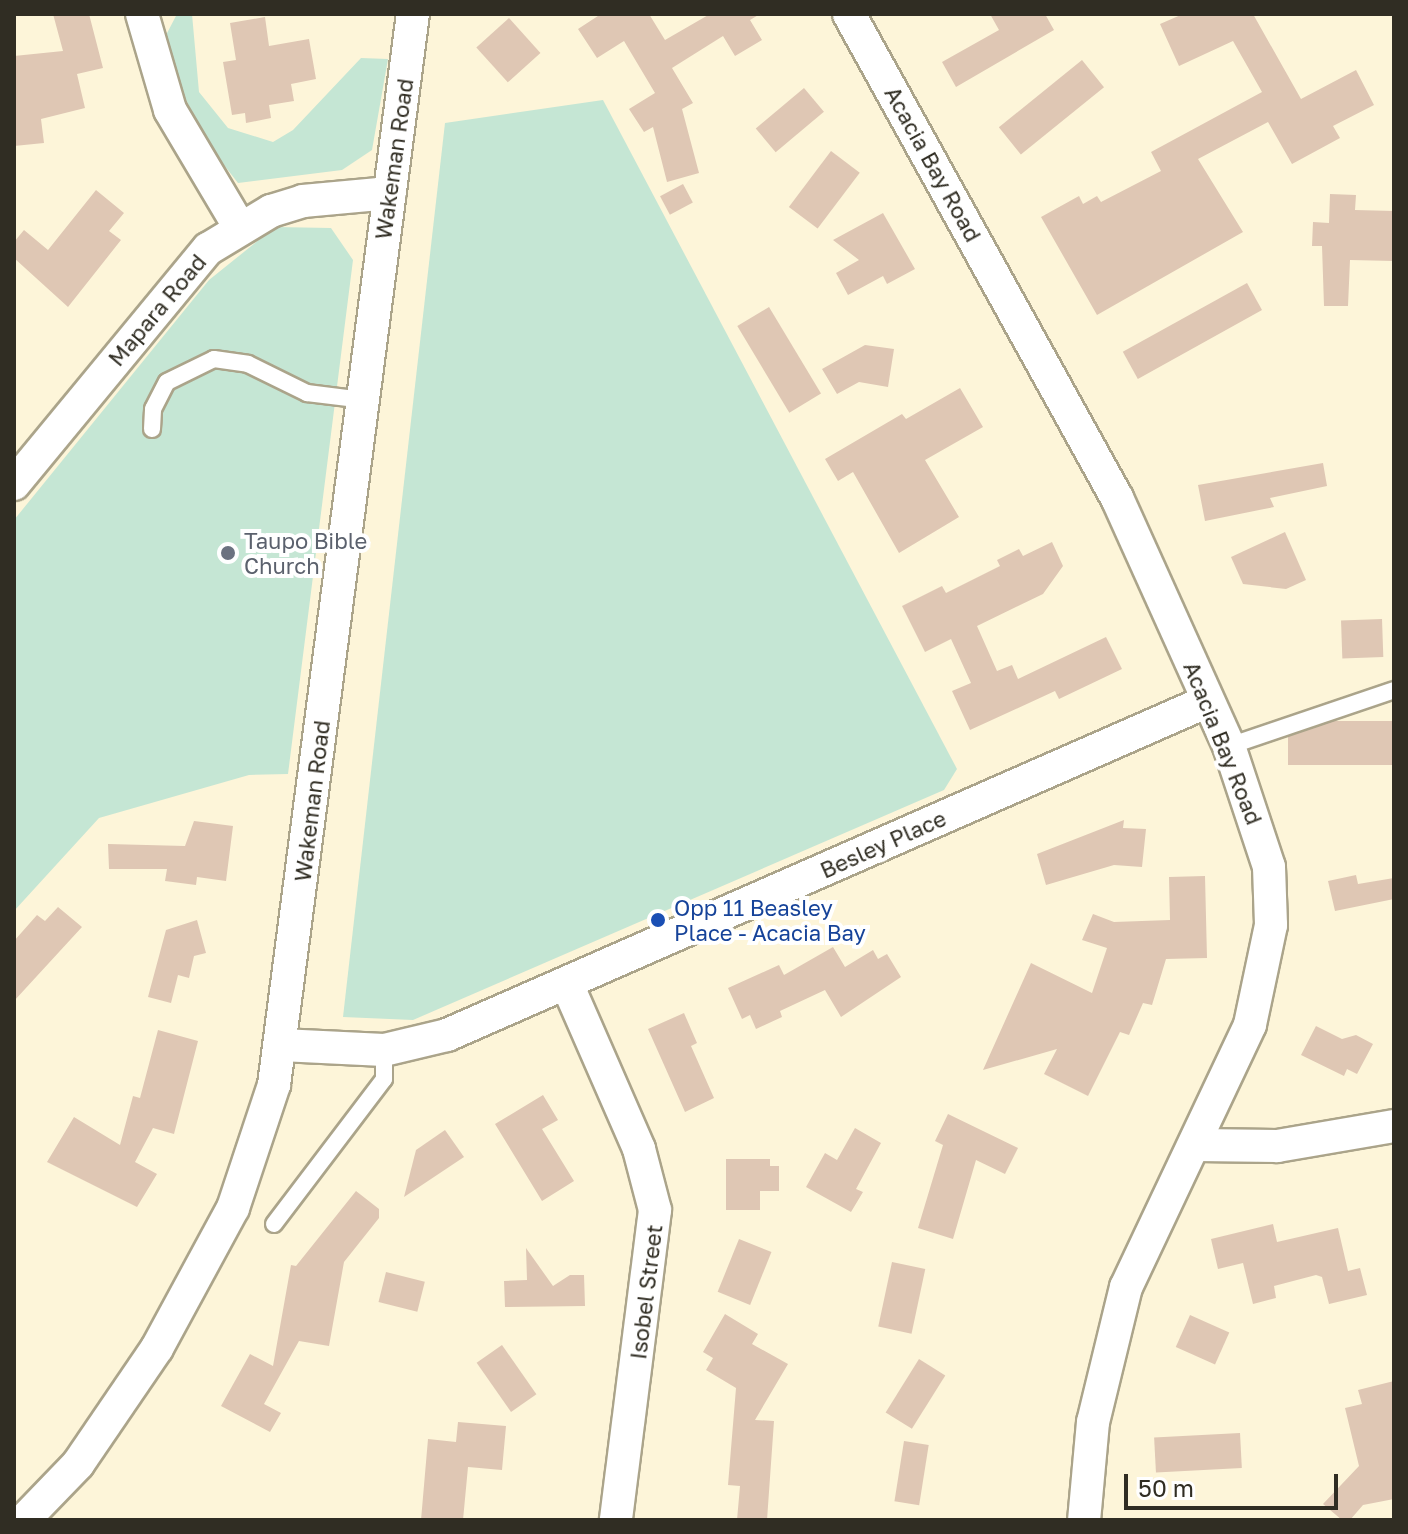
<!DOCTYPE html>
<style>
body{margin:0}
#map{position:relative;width:1408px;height:1534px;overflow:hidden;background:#fdf5d9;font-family:"Golos Text",sans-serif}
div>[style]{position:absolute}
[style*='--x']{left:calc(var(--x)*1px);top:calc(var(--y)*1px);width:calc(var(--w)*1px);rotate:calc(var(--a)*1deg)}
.green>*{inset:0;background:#c5e6d4}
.building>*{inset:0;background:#dfc7b4;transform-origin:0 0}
.roads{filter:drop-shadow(2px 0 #aba48a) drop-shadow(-2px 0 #aba48a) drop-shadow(0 2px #aba48a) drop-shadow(0 -2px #aba48a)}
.lane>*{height:16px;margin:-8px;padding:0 8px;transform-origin:8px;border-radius:8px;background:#fff}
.street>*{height:32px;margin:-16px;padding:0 16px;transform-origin:16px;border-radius:16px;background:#fff}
.dots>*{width:22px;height:22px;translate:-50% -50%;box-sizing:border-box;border:4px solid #fff;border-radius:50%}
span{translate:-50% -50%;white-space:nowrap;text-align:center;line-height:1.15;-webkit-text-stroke:8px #fff;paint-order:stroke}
.street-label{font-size:22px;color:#302d23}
.worship-label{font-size:22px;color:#5b616d}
.left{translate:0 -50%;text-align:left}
.transit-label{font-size:22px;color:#164399}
.frame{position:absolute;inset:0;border:16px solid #302d23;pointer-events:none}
.scale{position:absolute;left:1124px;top:1474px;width:214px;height:36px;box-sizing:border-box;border:4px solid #302d23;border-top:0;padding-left:10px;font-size:24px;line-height:28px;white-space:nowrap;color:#302d23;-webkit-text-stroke:6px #fff;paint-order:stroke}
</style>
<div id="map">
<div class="green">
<i style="clip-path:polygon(177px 14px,192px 14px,199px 92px,228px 128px,273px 142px,293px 130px,361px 58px,388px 59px,372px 150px,342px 170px,238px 183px,213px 151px,185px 98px,165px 37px)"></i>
<i style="clip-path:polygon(603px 100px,957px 769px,944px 790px,413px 1020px,343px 1017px,445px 123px)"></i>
<i style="clip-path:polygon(275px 227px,331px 228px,353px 260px,288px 774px,249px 775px,99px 818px,14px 911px,14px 520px,209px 280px)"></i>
</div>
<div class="building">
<i style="clip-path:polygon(53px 14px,89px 14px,103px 68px,77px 74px,85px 108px,41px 119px,44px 143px,14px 146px,14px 56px,63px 51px)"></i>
<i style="clip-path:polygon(601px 14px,649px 14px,665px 40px,710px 14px,760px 14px,750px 20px,762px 40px,735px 56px,723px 36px,672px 68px,693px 103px,682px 109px,699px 173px,667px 182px,653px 127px,644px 132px,629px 109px,655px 93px,624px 41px,597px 58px,578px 29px)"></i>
<i style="clip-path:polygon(990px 14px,1045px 14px,1054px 30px,956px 87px,942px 62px,999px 30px)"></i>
<i style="clip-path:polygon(1183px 14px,1253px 14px,1301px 99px,1356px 70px,1374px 105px,1333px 126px,1340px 138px,1292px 164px,1268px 122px,1198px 159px,1243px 232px,1097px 315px,1041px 217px,1079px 196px,1083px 204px,1097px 196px,1101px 202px,1161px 171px,1151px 152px,1262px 92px,1233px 41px,1179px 66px,1160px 24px)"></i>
<i style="clip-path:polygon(265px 17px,269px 46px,309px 39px,316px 79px,291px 84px,294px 101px,269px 105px,271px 118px,246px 123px,245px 113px,232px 115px,223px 62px,236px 60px,230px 23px)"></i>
<i style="left:509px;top:18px;width:47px;height:44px;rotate:48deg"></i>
<i style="left:1082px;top:60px;width:35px;height:107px;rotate:51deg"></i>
<i style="left:804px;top:88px;width:31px;height:63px;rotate:50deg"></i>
<i style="left:831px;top:151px;width:36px;height:70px;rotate:37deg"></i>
<i style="left:683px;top:184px;width:21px;height:26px;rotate:62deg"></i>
<i style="clip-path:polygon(96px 190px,124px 213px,109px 231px,121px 240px,68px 307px,14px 258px,14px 242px,24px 230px,48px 250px)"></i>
<i style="clip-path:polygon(1330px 194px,1356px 195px,1355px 210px,1394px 211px,1394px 261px,1350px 260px,1348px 306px,1324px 306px,1322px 246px,1312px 246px,1313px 222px,1329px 223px)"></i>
<i style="clip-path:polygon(883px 213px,915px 269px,887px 284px,883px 276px,848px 295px,836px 273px,859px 260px,833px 240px)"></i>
<i style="left:1247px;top:283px;width:31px;height:142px;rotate:61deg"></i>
<i style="left:769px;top:307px;width:101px;height:37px;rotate:59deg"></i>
<i style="clip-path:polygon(865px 345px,894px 349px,888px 387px,859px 382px,837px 394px,822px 369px)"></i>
<i style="clip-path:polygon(960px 388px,983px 427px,925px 460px,959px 517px,899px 553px,853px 472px,838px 481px,825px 459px,902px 414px,906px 419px)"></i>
<i style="clip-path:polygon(1323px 463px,1327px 486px,1270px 498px,1274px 507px,1205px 521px,1198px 485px)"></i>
<i style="clip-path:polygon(1285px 532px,1306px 580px,1286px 589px,1243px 584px,1231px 557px)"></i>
<i style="clip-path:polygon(1052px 542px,1063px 566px,1043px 594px,977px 626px,997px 671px,1012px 665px,1018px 679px,1106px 637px,1122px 669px,1059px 699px,1055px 691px,970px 730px,952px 691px,971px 683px,951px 639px,925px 652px,902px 606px,942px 586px,946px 593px,1000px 566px,997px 560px,1019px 549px,1023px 556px)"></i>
<i style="left:1382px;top:619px;width:38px;height:41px;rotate:88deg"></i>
<i style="left:1394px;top:721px;width:44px;height:106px;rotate:90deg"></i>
<i style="clip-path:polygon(1124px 820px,1123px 828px,1146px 829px,1142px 867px,1114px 865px,1046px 885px,1037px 854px)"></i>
<i style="clip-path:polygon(194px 821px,233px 826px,226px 881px,197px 877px,196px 885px,165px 881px,167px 869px,109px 869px,108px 844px,185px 846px)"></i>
<i style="clip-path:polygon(1356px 875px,1358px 884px,1394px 878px,1394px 899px,1335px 911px,1328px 881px)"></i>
<i style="clip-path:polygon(1205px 876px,1207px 958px,1166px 959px,1152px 1005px,1143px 1003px,1129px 1035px,1120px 1032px,1088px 1096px,1044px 1074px,1057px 1049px,983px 1070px,1031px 963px,1092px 993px,1107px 948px,1082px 940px,1093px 914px,1114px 922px,1170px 920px,1169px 877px)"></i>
<i style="clip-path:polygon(58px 907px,82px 927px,14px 1001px,14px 941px,37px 915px,45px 921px)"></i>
<i style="clip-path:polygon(197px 920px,206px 953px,194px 956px,189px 978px,178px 975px,171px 1003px,148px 997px,166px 930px)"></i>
<i style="clip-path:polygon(833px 947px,845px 967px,873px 950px,878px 959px,887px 954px,901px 977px,841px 1017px,825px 990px,780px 1011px,782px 1017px,756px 1029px,750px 1015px,742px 1019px,728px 988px,779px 965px,784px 975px)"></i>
<i style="clip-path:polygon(684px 1013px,697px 1043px,691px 1046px,714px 1098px,685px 1112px,648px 1029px)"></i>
<i style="clip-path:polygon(1316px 1026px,1342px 1039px,1356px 1035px,1373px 1044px,1357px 1074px,1347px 1069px,1344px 1076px,1301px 1055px)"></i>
<i style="clip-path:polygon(158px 1030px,198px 1041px,174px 1134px,153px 1128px,135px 1162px,157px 1174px,137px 1207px,47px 1162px,74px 1117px,120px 1145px,133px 1096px,140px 1098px)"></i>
<i style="clip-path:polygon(543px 1095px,558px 1120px,542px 1129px,574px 1181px,542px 1201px,495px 1124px)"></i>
<i style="clip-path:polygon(948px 1114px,1018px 1148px,1005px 1174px,976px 1160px,953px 1239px,918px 1228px,943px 1145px,935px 1141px)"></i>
<i style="clip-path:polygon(855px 1128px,881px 1143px,856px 1189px,863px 1192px,851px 1212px,806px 1187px,825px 1153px,837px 1160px)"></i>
<i style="clip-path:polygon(445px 1130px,464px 1157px,404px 1197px,416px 1150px)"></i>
<i style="clip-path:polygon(726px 1159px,770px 1159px,770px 1166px,779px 1166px,779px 1191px,760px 1191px,760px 1210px,726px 1210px)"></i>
<i style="clip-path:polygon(356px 1191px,379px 1209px,379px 1218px,344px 1262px,329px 1346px,299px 1341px,264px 1404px,281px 1413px,270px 1432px,221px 1406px,250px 1354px,273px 1366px,291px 1265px,296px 1266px)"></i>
<i style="clip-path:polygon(1273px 1224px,1277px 1242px,1338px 1228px,1348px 1271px,1360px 1268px,1367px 1295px,1329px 1304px,1322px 1277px,1316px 1275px,1274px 1286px,1276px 1298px,1253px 1304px,1243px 1263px,1218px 1269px,1211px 1239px)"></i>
<i style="left:739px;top:1239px;width:35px;height:57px;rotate:22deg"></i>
<i style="clip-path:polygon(526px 1248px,553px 1286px,570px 1275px,584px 1275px,585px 1306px,505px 1307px,504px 1281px,527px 1280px)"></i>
<i style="left:892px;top:1262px;width:34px;height:66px;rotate:12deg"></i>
<i style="left:386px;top:1272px;width:40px;height:31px;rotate:14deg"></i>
<i style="clip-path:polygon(725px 1314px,758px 1334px,752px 1344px,788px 1364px,755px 1420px,774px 1421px,767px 1520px,737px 1520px,740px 1486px,728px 1485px,736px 1388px,706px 1370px,713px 1358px,703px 1352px)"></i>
<i style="left:1190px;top:1315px;width:43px;height:35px;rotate:24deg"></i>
<i style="left:502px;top:1345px;width:60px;height:31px;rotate:55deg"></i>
<i style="left:919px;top:1359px;width:31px;height:63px;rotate:32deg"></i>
<i style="clip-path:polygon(1394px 1381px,1394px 1499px,1363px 1505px,1350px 1520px,1342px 1520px,1323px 1504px,1359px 1466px,1345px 1408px,1362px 1404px,1358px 1390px)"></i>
<i style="clip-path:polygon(458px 1422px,506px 1426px,502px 1470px,468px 1467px,463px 1520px,421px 1520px,428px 1439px,456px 1442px)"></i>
<i style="left:1240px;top:1433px;width:35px;height:86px;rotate:87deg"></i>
<i style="left:904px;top:1441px;width:25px;height:61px;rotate:9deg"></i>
</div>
<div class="roads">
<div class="lane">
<i style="--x:152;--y:429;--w:20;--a:-87"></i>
<i style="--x:153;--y:409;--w:30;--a:-63"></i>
<i style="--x:167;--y:382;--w:52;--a:-26.1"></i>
<i style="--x:214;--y:359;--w:34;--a:8"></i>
<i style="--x:248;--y:364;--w:66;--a:26.2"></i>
<i style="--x:307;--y:393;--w:56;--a:7.1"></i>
<i style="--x:1229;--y:746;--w:174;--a:-18.7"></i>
<i style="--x:274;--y:1224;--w:182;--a:-52.8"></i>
<i style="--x:384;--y:1079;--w:29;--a:-90"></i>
</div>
<div class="street">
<i style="--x:142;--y:14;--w:100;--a:73.7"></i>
<i style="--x:170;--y:110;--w:135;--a:59.3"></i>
<i style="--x:849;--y:14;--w:553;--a:61.03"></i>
<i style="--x:1117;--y:498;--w:272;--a:65.7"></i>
<i style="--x:1229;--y:746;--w:127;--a:71.7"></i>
<i style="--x:1269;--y:867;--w:58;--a:88"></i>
<i style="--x:1271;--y:925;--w:102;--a:101.9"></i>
<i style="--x:1250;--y:1025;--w:290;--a:115.3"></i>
<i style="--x:1126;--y:1287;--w:139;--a:103.7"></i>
<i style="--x:1093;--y:1422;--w:98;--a:95.2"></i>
<i style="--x:14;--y:484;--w:305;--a:-50.5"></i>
<i style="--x:208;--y:249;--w:74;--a:-31.1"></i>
<i style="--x:271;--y:211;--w:34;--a:-17"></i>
<i style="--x:303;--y:201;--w:87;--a:-5.3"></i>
<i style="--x:567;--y:984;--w:180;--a:66.4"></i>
<i style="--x:639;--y:1149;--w:63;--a:75.3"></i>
<i style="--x:655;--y:1210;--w:312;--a:97.2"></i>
<i style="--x:281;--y:1045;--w:103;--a:2.8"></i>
<i style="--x:384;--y:1050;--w:65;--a:-13.4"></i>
<i style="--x:447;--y:1035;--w:831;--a:-23.7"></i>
<i style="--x:1198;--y:1145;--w:79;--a:0.7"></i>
<i style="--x:1277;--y:1146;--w:119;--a:-9.7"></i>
<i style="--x:24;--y:1520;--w:78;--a:-46"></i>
<i style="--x:78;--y:1464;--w:140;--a:-55.7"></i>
<i style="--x:157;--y:1348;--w:159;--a:-61.5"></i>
<i style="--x:233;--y:1208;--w:130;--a:-71.6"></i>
<i style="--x:274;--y:1085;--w:1080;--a:-82.61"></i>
</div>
</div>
<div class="dots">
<i style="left:228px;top:553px;background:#6b7280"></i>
<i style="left:658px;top:920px;background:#1a4fb4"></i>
</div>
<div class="street-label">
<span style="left:394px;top:159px;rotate:-82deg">Wakeman Road</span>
<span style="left:933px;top:164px;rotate:61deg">Acacia Bay Road</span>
<span style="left:157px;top:310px;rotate:-50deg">Mapara Road</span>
<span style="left:1223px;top:743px;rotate:68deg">Acacia Bay Road</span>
<span style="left:312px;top:801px;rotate:-83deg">Wakeman Road</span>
<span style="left:883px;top:844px;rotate:-24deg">Besley Place</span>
<span style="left:646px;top:1292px;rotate:-83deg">Isobel Street</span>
</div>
<div class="worship-label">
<span class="left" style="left:244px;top:553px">Taupo Bible<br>Church</span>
</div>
<div class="transit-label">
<span class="left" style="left:674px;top:920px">Opp 11 Beasley<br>Place - Acacia Bay</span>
</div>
<div class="frame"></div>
<div class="scale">50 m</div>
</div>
